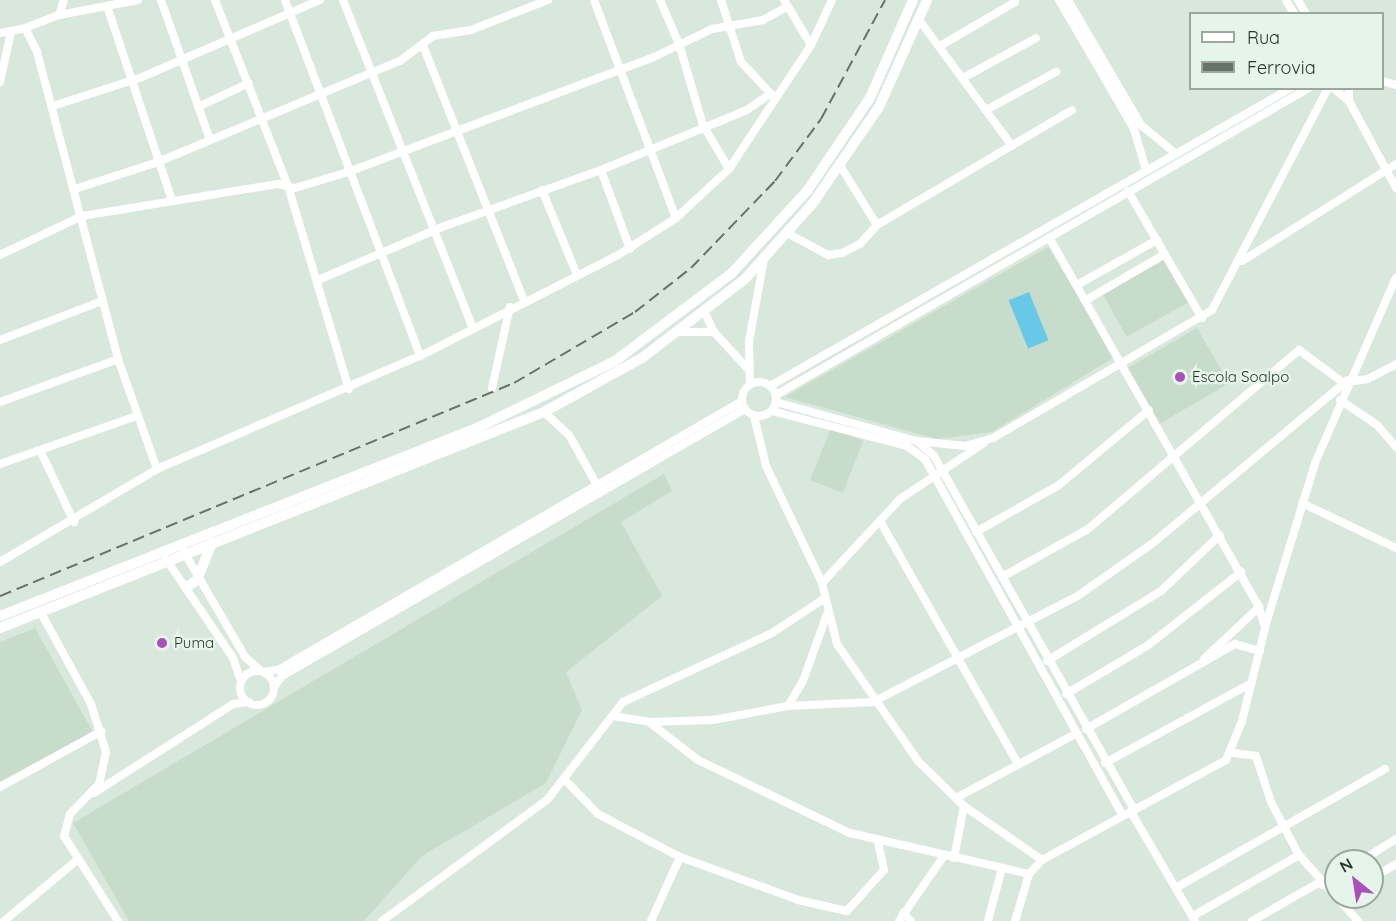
<!DOCTYPE html>
<style>
body{margin:0}
#map{position:relative;width:1396px;height:921px;overflow:hidden;background:#d9e8dc;font-family:Quicksand,sans-serif}
div>[style]{position:absolute}
[style*='--x']{left:calc(var(--x)*1px);top:calc(var(--y)*1px);width:calc(var(--w)*1px);rotate:calc(var(--a)*1deg)}
.built>*{inset:0;background:#c7dccb;transform-origin:0 0}
.water>*{inset:0;background:#67c9e7;transform-origin:0 0}
.minor>*{height:8px;margin:-4px;padding:0 4px;transform-origin:4px;border-radius:4px;background:#fff}
.minor>.ring{margin:-4px;padding:0;box-sizing:content-box;background:none;border:8px solid #fff;border-radius:50%}
.highway>*{height:10px;margin:-5px;padding:0 5px;transform-origin:5px;border-radius:5px;background:#fff}
.rail>*{height:2px;margin-top:-1px;transform-origin:0;background:repeating-linear-gradient(90deg,#677069 0 12px,transparent 0 18px)}
.dots>*{width:16px;height:16px;translate:-50% -50%;box-sizing:border-box;border:3px solid #e6f5e9;border-radius:50%}
span{translate:-50% -50%;white-space:nowrap;text-align:center;line-height:1.15;-webkit-text-stroke:5px #e6f5e9;paint-order:stroke}
.poi-label{font-size:15px;color:#2d332e}
.left{translate:0 -50%;text-align:left}
.legend{position:absolute;left:1189px;top:12px;width:195px;height:78px;box-sizing:border-box;background:#e6f5e9;border:2px solid #9ca79e;margin:0;padding:8px 10px;list-style:none;font-size:18px;color:#2d332e}
.legend li{display:flex;align-items:center;gap:12px;height:30px}
.legend b{width:30px;border:2px solid #9ca79e}
.north{position:absolute;left:1324px;top:849px;width:60px;height:60px;box-sizing:border-box;background:#e6f5e9;border:2px solid #9ca79e;border-radius:50%;rotate:330deg;font-size:16px;font-weight:700;line-height:24px;text-align:center;color:#2d332e}
.north::after{content:'';display:block;margin:auto;width:21px;height:27px;background:#ab50bb;clip-path:polygon(50% 0,100% 100%,50% 72%,0 100%)}
</style>
<div id="map">
<div class="built">
<i style="clip-path:polygon(1048px 247px,1116px 356px,992px 432px,937px 439px,785px 397px)"></i>
<i style="left:1164px;top:260px;width:49px;height:70px;rotate:61deg"></i>
<i style="left:1197px;top:328px;width:64px;height:80px;rotate:60deg"></i>
<i style="left:831px;top:428px;width:35px;height:56px;rotate:22deg"></i>
<i style="clip-path:polygon(664px 474px,672px 491px,621px 522px,662px 596px,566px 672px,582px 710px,546px 783px,422px 856px,364px 921px,129px 921px,73px 823px)"></i>
<i style="clip-path:polygon(35px 628px,93px 732px,0 781px,0 642px)"></i>
</div>
<div class="water">
<i style="left:1029px;top:292px;width:52px;height:22px;rotate:68deg"></i>
</div>
<div class="minor">
<i style="--x:161;--y:0;--w:145;--a:70.7"></i>
<i style="--x:215;--y:0;--w:200;--a:68.6"></i>
<i style="--x:288;--y:186;--w:212;--a:73.3"></i>
<i style="--x:285;--y:0;--w:381;--a:69.2"></i>
<i style="--x:343;--y:0;--w:353;--a:68.4"></i>
<i style="--x:594;--y:0;--w:233;--a:69.4"></i>
<i style="--x:660;--y:0;--w:48;--a:66.6"></i>
<i style="--x:679;--y:44;--w:84;--a:73.5"></i>
<i style="--x:703;--y:125;--w:51;--a:59.4"></i>
<i style="--x:721;--y:0;--w:65;--a:72.1"></i>
<i style="--x:741;--y:62;--w:47;--a:46.7"></i>
<i style="--x:784;--y:0;--w:52;--a:59"></i>
<i style="--x:1059;--y:0;--w:149;--a:59.8"></i>
<i style="--x:1134;--y:129;--w:43;--a:73.7"></i>
<i style="--x:1068;--y:0;--w:145;--a:59.7"></i>
<i style="--x:1141;--y:125;--w:44;--a:39.5"></i>
<i style="--x:1286;--y:0;--w:16;--a:60"></i>
<i style="--x:1298;--y:0;--w:16;--a:60"></i>
<i style="--x:107;--y:6;--w:205;--a:71.5"></i>
<i style="--x:59;--y:15;--w:16;--a:-72"></i>
<i style="--x:920;--y:21;--w:155;--a:53.6"></i>
<i style="--x:25;--y:28;--w:36;--a:-21"></i>
<i style="--x:59;--y:15;--w:80;--a:-10.8"></i>
<i style="--x:0;--y:33;--w:25;--a:-11"></i>
<i style="--x:25;--y:28;--w:27;--a:63"></i>
<i style="--x:37;--y:52;--w:318;--a:75.2"></i>
<i style="--x:118;--y:359;--w:117;--a:70.5"></i>
<i style="--x:940;--y:46;--w:87;--a:-30.4"></i>
<i style="--x:424;--y:48;--w:271;--a:68.4"></i>
<i style="--x:963;--y:78;--w:83;--a:-28.7"></i>
<i style="--x:1382;--y:81;--w:15;--a:16"></i>
<i style="--x:0;--y:82;--w:51;--a:-77.6"></i>
<i style="--x:1333;--y:88;--w:21;--a:39"></i>
<i style="--x:1349;--y:101;--w:99;--a:61.6"></i>
<i style="--x:1349;--y:88;--w:13;--a:90"></i>
<i style="--x:53;--y:106;--w:94;--a:-18"></i>
<i style="--x:142;--y:77;--w:194;--a:-23.4"></i>
<i style="--x:198;--y:107;--w:56;--a:-25.2"></i>
<i style="--x:986;--y:110;--w:80;--a:-28.5"></i>
<i style="--x:841;--y:167;--w:68;--a:58.2"></i>
<i style="--x:601;--y:170;--w:84;--a:69.8"></i>
<i style="--x:75;--y:189;--w:87;--a:-18"></i>
<i style="--x:158;--y:162;--w:262;--a:-22.7"></i>
<i style="--x:400;--y:61;--w:41;--a:-37.1"></i>
<i style="--x:433;--y:36;--w:38;--a:-9"></i>
<i style="--x:471;--y:30;--w:83;--a:-21.3"></i>
<i style="--x:542;--y:190;--w:92;--a:67.6"></i>
<i style="--x:1128;--y:191;--w:147;--a:59.8"></i>
<i style="--x:787;--y:233;--w:47;--a:28.2"></i>
<i style="--x:828;--y:255;--w:14;--a:-8"></i>
<i style="--x:842;--y:253;--w:20;--a:-27"></i>
<i style="--x:860;--y:244;--w:25;--a:-48"></i>
<i style="--x:877;--y:225;--w:226;--a:-30.5"></i>
<i style="--x:0;--y:255;--w:91;--a:-25.4"></i>
<i style="--x:82;--y:216;--w:199;--a:-9.3"></i>
<i style="--x:278;--y:184;--w:17;--a:13"></i>
<i style="--x:295;--y:188;--w:55;--a:-16.8"></i>
<i style="--x:348;--y:172;--w:327;--a:-20.6"></i>
<i style="--x:654;--y:57;--w:64;--a:-25.8"></i>
<i style="--x:712;--y:29;--w:52;--a:-10"></i>
<i style="--x:763;--y:20;--w:26;--a:-29"></i>
<i style="--x:1242;--y:261;--w:182;--a:-32.2"></i>
<i style="--x:318;--y:280;--w:135;--a:-23.1"></i>
<i style="--x:442;--y:227;--w:169;--a:-19.7"></i>
<i style="--x:601;--y:170;--w:158;--a:-22.3"></i>
<i style="--x:747;--y:110;--w:28;--a:-35"></i>
<i style="--x:1077;--y:285;--w:92;--a:-29.4"></i>
<i style="--x:1086;--y:300;--w:91;--a:-30.2"></i>
<i style="--x:705;--y:313;--w:21;--a:65"></i>
<i style="--x:714;--y:332;--w:49;--a:47.5"></i>
<i style="--x:680;--y:332;--w:34;--a:0"></i>
<i style="--x:0;--y:340;--w:109;--a:-20.9"></i>
<i class="ring" style="left:742px;top:382px;width:26px;height:26px"></i>
<i style="--x:1347;--y:382;--w:21;--a:-8"></i>
<i style="--x:1368;--y:379;--w:32;--a:-28"></i>
<i style="--x:750;--y:384;--w:43;--a:-91.3"></i>
<i style="--x:749;--y:341;--w:83;--a:-79.6"></i>
<i style="--x:770;--y:386;--w:600;--a:-29.77"></i>
<i style="--x:492;--y:388;--w:83;--a:-77.5"></i>
<i style="--x:776;--y:395;--w:615;--a:-29.94"></i>
<i style="--x:1340;--y:400;--w:45;--a:34"></i>
<i style="--x:1377;--y:425;--w:29;--a:49"></i>
<i style="--x:0;--y:402;--w:126;--a:-20"></i>
<i style="--x:776;--y:402;--w:146;--a:15.5"></i>
<i style="--x:917;--y:441;--w:23;--a:41"></i>
<i style="--x:934;--y:456;--w:407;--a:60.5"></i>
<i style="--x:772;--y:411;--w:139;--a:14.5"></i>
<i style="--x:907;--y:446;--w:22;--a:36"></i>
<i style="--x:925;--y:459;--w:408;--a:61"></i>
<i style="--x:544;--y:412;--w:34;--a:43"></i>
<i style="--x:569;--y:435;--w:57;--a:60.8"></i>
<i style="--x:754;--y:416;--w:51;--a:76.5"></i>
<i style="--x:766;--y:466;--w:130;--a:64.4"></i>
<i style="--x:822;--y:583;--w:63;--a:76.2"></i>
<i style="--x:837;--y:644;--w:142;--a:55.3"></i>
<i style="--x:918;--y:761;--w:64;--a:44.4"></i>
<i style="--x:964;--y:806;--w:95;--a:34.7"></i>
<i style="--x:1042;--y:860;--w:209;--a:-28.5"></i>
<i style="--x:1226;--y:760;--w:42;--a:-67.7"></i>
<i style="--x:1242;--y:721;--w:96;--a:-76.1"></i>
<i style="--x:1265;--y:628;--w:22;--a:-106"></i>
<i style="--x:1259;--y:607;--w:425;--a:-119.6"></i>
<i style="--x:917;--y:441;--w:48;--a:5.9"></i>
<i style="--x:965;--y:446;--w:29;--a:-16"></i>
<i style="--x:993;--y:438;--w:254;--a:-30.3"></i>
<i style="--x:1212;--y:310;--w:250;--a:-62.4"></i>
<i style="--x:40;--y:450;--w:80;--a:64.7"></i>
<i style="--x:0;--y:464;--w:144;--a:-19.4"></i>
<i style="--x:1302;--y:503;--w:104;--a:25.6"></i>
<i style="--x:880;--y:521;--w:279;--a:60.4"></i>
<i style="--x:976;--y:532;--w:95;--a:-29.5"></i>
<i style="--x:1059;--y:485;--w:117;--a:-39.8"></i>
<i style="--x:184;--y:552;--w:121;--a:59.8"></i>
<i style="--x:245;--y:657;--w:21;--a:41"></i>
<i style="--x:166;--y:559;--w:120;--a:55.9"></i>
<i style="--x:233;--y:658;--w:24;--a:71"></i>
<i style="--x:0;--y:562;--w:182;--a:-30.6"></i>
<i style="--x:157;--y:469;--w:286;--a:-23.3"></i>
<i style="--x:420;--y:356;--w:222;--a:-27"></i>
<i style="--x:618;--y:255;--w:69;--a:-32.5"></i>
<i style="--x:676;--y:218;--w:72;--a:-42.8"></i>
<i style="--x:729;--y:169;--w:149;--a:-56.5"></i>
<i style="--x:811;--y:45;--w:50;--a:-65"></i>
<i style="--x:1002;--y:577;--w:98;--a:-29.2"></i>
<i style="--x:1088;--y:529;--w:277;--a:-40.3"></i>
<i style="--x:1299;--y:350;--w:56;--a:36.3"></i>
<i style="--x:822;--y:583;--w:115;--a:-47.1"></i>
<i style="--x:900;--y:499;--w:101;--a:-33.7"></i>
<i style="--x:41;--y:613;--w:104;--a:61.2"></i>
<i style="--x:91;--y:704;--w:50;--a:72.6"></i>
<i style="--x:106;--y:752;--w:33;--a:102"></i>
<i style="--x:99;--y:784;--w:42;--a:134"></i>
<i style="--x:70;--y:814;--w:23;--a:105"></i>
<i style="--x:64;--y:836;--w:101;--a:57.6"></i>
<i style="--x:1265;--y:627;--w:171;--a:-73"></i>
<i style="--x:1315;--y:463;--w:202;--a:-66.4"></i>
<i style="--x:1204;--y:659;--w:76;--a:-43.4"></i>
<i style="--x:1047;--y:661;--w:134;--a:-31.6"></i>
<i style="--x:1161;--y:591;--w:81;--a:-43.5"></i>
<i class="ring" style="left:240px;top:671px;width:26px;height:26px"></i>
<i style="--x:263;--y:672;--w:15;--a:-8"></i>
<i style="--x:278;--y:670;--w:536;--a:-30.1"></i>
<i style="--x:274;--y:687;--w:14;--a:-54"></i>
<i style="--x:282;--y:676;--w:534;--a:-29.97"></i>
<i style="--x:1066;--y:694;--w:94;--a:-30.7"></i>
<i style="--x:1147;--y:646;--w:120;--a:-38.2"></i>
<i style="--x:788;--y:706;--w:85;--a:-2.7"></i>
<i style="--x:873;--y:702;--w:232;--a:-27.4"></i>
<i style="--x:1079;--y:595;--w:90;--a:-35.1"></i>
<i style="--x:1153;--y:543;--w:254;--a:-39.9"></i>
<i style="--x:613;--y:716;--w:36;--a:9"></i>
<i style="--x:649;--y:722;--w:62;--a:37.8"></i>
<i style="--x:698;--y:760;--w:169;--a:25.7"></i>
<i style="--x:850;--y:833;--w:184;--a:12.9"></i>
<i style="--x:649;--y:722;--w:64;--a:-1.8"></i>
<i style="--x:713;--y:720;--w:76;--a:-10.6"></i>
<i style="--x:788;--y:706;--w:29;--a:-59"></i>
<i style="--x:803;--y:681;--w:71;--a:-70.3"></i>
<i style="--x:1086;--y:729;--w:172;--a:-29.7"></i>
<i style="--x:1235;--y:644;--w:26;--a:16"></i>
<i style="--x:1233;--y:753;--w:23;--a:7"></i>
<i style="--x:1256;--y:756;--w:48;--a:71.9"></i>
<i style="--x:1271;--y:802;--w:60;--a:62.2"></i>
<i style="--x:1299;--y:855;--w:89;--a:48.2"></i>
<i style="--x:1105;--y:763;--w:167;--a:-28.6"></i>
<i style="--x:565;--y:780;--w:47;--a:45.9"></i>
<i style="--x:598;--y:814;--w:93;--a:27.7"></i>
<i style="--x:680;--y:857;--w:126;--a:20"></i>
<i style="--x:798;--y:900;--w:50;--a:12.7"></i>
<i style="--x:847;--y:911;--w:55;--a:-47.9"></i>
<i style="--x:884;--y:870;--w:30;--a:-102"></i>
<i style="--x:0;--y:787;--w:116;--a:-28.8"></i>
<i style="--x:94;--y:793;--w:165;--a:-32.6"></i>
<i style="--x:233;--y:704;--w:16;--a:-7"></i>
<i style="--x:956;--y:798;--w:137;--a:-28.2"></i>
<i style="--x:1131;--y:812;--w:126;--a:59.6"></i>
<i style="--x:954;--y:858;--w:53;--a:-79.1"></i>
<i style="--x:1361;--y:861;--w:41;--a:-32.2"></i>
<i style="--x:1372;--y:878;--w:28;--a:-30"></i>
<i style="--x:1322;--y:885;--w:16;--a:-30"></i>
<i style="--x:1179;--y:886;--w:237;--a:-29.6"></i>
<i style="--x:903;--y:913;--w:11;--a:45"></i>
<i style="--x:1193;--y:916;--w:122;--a:-29.9"></i>
<i style="--x:4;--y:921;--w:95;--a:-39.9"></i>
<i style="--x:382;--y:921;--w:205;--a:-36.3"></i>
<i style="--x:547;--y:800;--w:124;--a:-52.2"></i>
<i style="--x:623;--y:702;--w:164;--a:-24.8"></i>
<i style="--x:772;--y:633;--w:64;--a:-33.4"></i>
<i style="--x:651;--y:921;--w:70;--a:-65.6"></i>
<i style="--x:899;--y:921;--w:78;--a:-55.5"></i>
<i style="--x:988;--y:921;--w:55;--a:-75.2"></i>
<i style="--x:1015;--y:921;--w:49;--a:-73.4"></i>
<i style="--x:1029;--y:874;--w:19;--a:-47"></i>
<i style="--x:1252;--y:921;--w:78;--a:-29.8"></i>
</div>
<div class="highway">
<i style="--x:187;--y:587;--w:12;--a:-35"></i>
<i style="--x:197;--y:580;--w:40;--a:-68"></i>
<i style="--x:0;--y:616;--w:513;--a:-21.51"></i>
<i style="--x:477;--y:428;--w:153;--a:-25.9"></i>
<i style="--x:615;--y:361;--w:146;--a:-36.9"></i>
<i style="--x:732;--y:273;--w:111;--a:-47.6"></i>
<i style="--x:807;--y:191;--w:112;--a:-55.9"></i>
<i style="--x:870;--y:98;--w:107;--a:-66.3"></i>
<i style="--x:0;--y:628;--w:585;--a:-21.66"></i>
<i style="--x:544;--y:412;--w:112;--a:-28.9"></i>
<i style="--x:642;--y:358;--w:130;--a:-37.5"></i>
<i style="--x:745;--y:279;--w:102;--a:-48.2"></i>
<i style="--x:813;--y:203;--w:116;--a:-55.5"></i>
<i style="--x:879;--y:107;--w:117;--a:-65.8"></i>
</div>
<div class="rail">
<i style="--x:0;--y:596;--w:556;--a:-22.51"></i>
<i style="--x:514;--y:383;--w:140;--a:-30.4"></i>
<i style="--x:635;--y:312;--w:71;--a:-38.2"></i>
<i style="--x:691;--y:268;--w:121;--a:-46"></i>
<i style="--x:775;--y:181;--w:77;--a:-53.4"></i>
<i style="--x:821;--y:119;--w:135;--a:-61.7"></i>
</div>
<div class="dots">
<i style="left:1180px;top:377px;background:#ab50bb"></i>
<i style="left:162px;top:643px;background:#ab50bb"></i>
</div>
<div class="poi-label">
<span class="left" style="left:1192px;top:377px">Escola Soalpo</span>
<span class="left" style="left:174px;top:643px">Puma</span>
</div>
<ul class="legend">
<li><b style="height:8px;background:#fff"></b>Rua</li>
<li><b style="height:8px;background:#677069"></b>Ferrovia</li>
</ul>
<div class="north">N</div>
</div>
